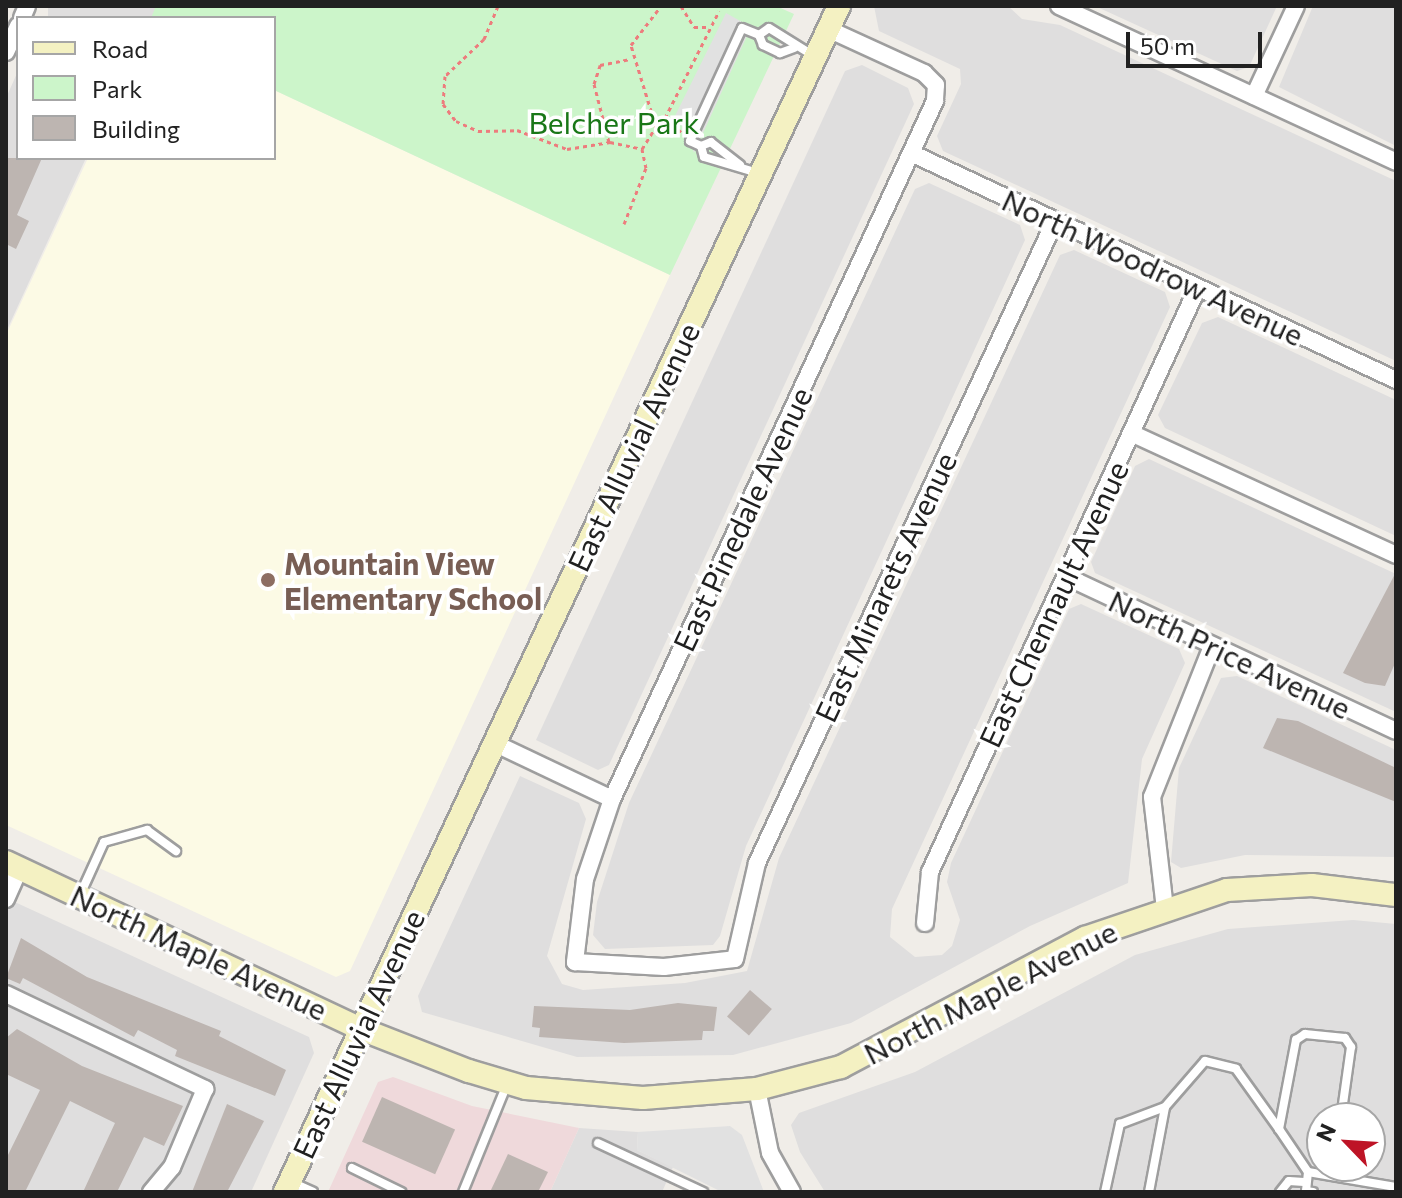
<!DOCTYPE html>
<style>
body{margin:0}
#map{position:relative;width:1402px;height:1198px;overflow:hidden;background:#f0ede8;font-family:Commissioner,sans-serif}
div>[style]{position:absolute}
[style*='--x']{left:calc(var(--x)*1px);top:calc(var(--y)*1px);width:calc(var(--w)*1px);rotate:calc(var(--a)*1deg)}
.residential>*{inset:0;background:#dfdede;transform-origin:0 0}
.commercial>*{inset:0;background:#efd9db}
.education>*{inset:0;background:#fcfae5}
.park>*{inset:0;background:#ccf5ca}
.parking>*{inset:0;background:#e1e1e1}
.building>*{inset:0;background:#bdb5b1;transform-origin:0 0}
.path>*{height:3px;margin-top:-1.5px;transform-origin:0;background:repeating-linear-gradient(90deg,#ed7c7d 0 4px,transparent 0 8px)}
.roads{filter:drop-shadow(2px 0 #9e9e9e) drop-shadow(-2px 0 #9e9e9e) drop-shadow(0 2px #9e9e9e) drop-shadow(0 -2px #9e9e9e)}
.lane>*{height:8px;margin:-4px;padding:0 4px;transform-origin:4px;border-radius:4px;background:#fff}
.street>*{height:16px;margin:-8px;padding:0 8px;transform-origin:8px;border-radius:8px;background:#fff}
.secondary>*{height:22px;margin:-11px;padding:0 11px;transform-origin:11px;border-radius:11px;background:#f4f1c2}
.dots>*{width:22px;height:22px;translate:-50% -50%;box-sizing:border-box;border:4px solid #fff;border-radius:50%}
span{translate:-50% -50%;white-space:nowrap;text-align:center;line-height:1.15;-webkit-text-stroke:7px #fff;paint-order:stroke}
.park-label{font-size:30px;color:#197717}
.street-label{font-size:30px;color:#212121}
.education-label{font-size:30px;color:#785e54;font-weight:700}
.left{translate:0 -50%;text-align:left}
.frame{position:absolute;inset:0;border:8px solid #212121;pointer-events:none}
.legend{position:absolute;left:16px;top:16px;width:260px;height:144px;box-sizing:border-box;background:#fff;border:2px solid #a6a6a6;margin:0;padding:10px 14px;list-style:none;font-size:24px;color:#212121}
.legend li{display:flex;align-items:center;gap:16px;height:40px}
.legend b{width:40px;border:2px solid #a6a6a6}
.north{position:absolute;left:1306px;top:1102px;width:80px;height:80px;box-sizing:border-box;background:#fff;border:2px solid #a6a6a6;border-radius:50%;rotate:295deg;font-size:22px;font-weight:700;line-height:32px;text-align:center;color:#212121}
.north::after{content:'';display:block;margin:auto;width:28px;height:36px;background:#be1426;clip-path:polygon(50% 0,100% 100%,50% 72%,0 100%)}
.scale{position:absolute;left:1126px;top:32px;width:136px;height:36px;box-sizing:border-box;border:4px solid #212121;border-top:0;padding-left:10px;font-size:24px;line-height:28px;white-space:nowrap;color:#212121;-webkit-text-stroke:6px #fff;paint-order:stroke}
</style>
<div id="map">
<div class="residential">
<i style="left:48px;top:6px;width:108px;height:13px"></i>
<i style="clip-path:polygon(874px 6px,1008px 6px,1022px 19px,1060px 25px,1396px 181px,1396px 361px,943px 151px,937px 136px,961px 84px,960px 69px,879px 31px)"></i>
<i style="clip-path:polygon(1095px 6px,1277px 6px,1249px 67px,1237px 71px)"></i>
<i style="clip-path:polygon(1313px 6px,1396px 6px,1396px 146px,1279px 87px)"></i>
<i style="clip-path:polygon(862px 65px,908px 88px,914px 104px,609px 765px,598px 770px,536px 740px,845px 71px)"></i>
<i style="clip-path:polygon(18px 71px,18px 158px,86px 158px,6px 332px,6px 98px)"></i>
<i style="clip-path:polygon(929px 183px,1020px 225px,1025px 240px,746px 846px,720px 936px,713px 945px,605px 949px,593px 935px,597px 902px,629px 803px,915px 189px)"></i>
<i style="clip-path:polygon(1074px 250px,1165px 292px,1170px 307px,892px 909px,890px 937px,915px 957px,942px 955px,952px 946px,960px 920px,947px 882px,951px 863px,1069px 609px,1081px 604px,1179px 649px,1185px 663px,1142px 759px,1128px 883px,1030px 926px,851px 1023px,733px 1055px,577px 1057px,422px 1012px,418px 996px,520px 776px,579px 803px,586px 819px,547px 956px,562px 984px,583px 990px,685px 983px,747px 971px,779px 858px,1060px 255px)"></i>
<i style="clip-path:polygon(1218px 317px,1396px 400px,1396px 536px,1165px 428px,1158px 415px,1202px 323px)"></i>
<i style="clip-path:polygon(1149px 459px,1396px 574px,1396px 712px,1095px 573px,1091px 562px,1135px 466px)"></i>
<i style="clip-path:polygon(1237px 676px,1396px 750px,1396px 857px,1245px 855px,1181px 868px,1171px 862px,1179px 768px,1221px 678px)"></i>
<i style="clip-path:polygon(6px 898px,309px 1037px,314px 1053px,251px 1192px,6px 1192px)"></i>
<i style="clip-path:polygon(evenodd,1353px 920px,1396px 924px,1396px 1192px,825px 1192px,800px 1152px,791px 1125px,799px 1113px,915px 1072px,1135px 955px,1228px 929px,1353px 920px,1322px 1118px,1370px 1118px,1370px 1166px,1322px 1166px,1322px 1118px)"></i>
<i style="clip-path:polygon(579px 1128px,638px 1132px,637px 1150px,673px 1167px,662px 1192px,550px 1192px)"></i>
</div>
<div class="commercial">
<i style="clip-path:polygon(393px 1077px,472px 1106px,579px 1128px,550px 1192px,328px 1192px,378px 1082px)"></i>
</div>
<div class="education">
<i style="clip-path:polygon(274px 90px,670px 275px,350px 971px,336px 977px,6px 825px,6px 335px,88px 158px,274px 158px)"></i>
</div>
<div class="park">
<i style="clip-path:polygon(156px 6px,776px 6px,794px 14px,670px 275px,274px 90px,274px 18px,151px 18px)"></i>
</div>
<div class="parking">
<i style="clip-path:polygon(726px 13px,751px 27px,694px 153px,686px 126px,671px 124px)"></i>
<i style="clip-path:polygon(730px 1126px,742px 1135px,764px 1192px,722px 1192px,637px 1150px,638px 1132px)"></i>
</div>
<div class="building">
<i style="clip-path:polygon(6px 158px,42px 158px,17px 215px,29px 221px,16px 249px,6px 244px)"></i>
<i style="clip-path:polygon(1396px 572px,1396px 661px,1385px 686px,1365px 683px,1343px 673px)"></i>
<i style="clip-path:polygon(1277px 718px,1298px 721px,1396px 768px,1396px 802px,1263px 748px)"></i>
<i style="clip-path:polygon(21px 938px,87px 977px,221px 1031px,219px 1036px,286px 1070px,275px 1096px,175px 1056px,177px 1050px,138px 1030px,134px 1037px,23px 978px,20px 984px,6px 978px)"></i>
<i style="left:750px;top:990px;width:29px;height:35px;rotate:41deg"></i>
<i style="clip-path:polygon(678px 1003px,717px 1007px,714px 1031px,703px 1031px,702px 1040px,624px 1043px,539px 1037px,540px 1028px,532px 1027px,534px 1006px,630px 1010px)"></i>
<i style="clip-path:polygon(17px 1029px,82px 1066px,183px 1106px,164px 1146px,144px 1137px,117px 1192px,83px 1192px,115px 1123px,70px 1101px,25px 1192px,6px 1192px,6px 1159px,40px 1090px,6px 1074px,6px 1038px)"></i>
<i style="left:382px;top:1097px;width:80px;height:49px;rotate:24deg"></i>
<i style="clip-path:polygon(227px 1104px,264px 1121px,227px 1192px,192px 1192px)"></i>
<i style="clip-path:polygon(508px 1154px,548px 1172px,538px 1192px,490px 1192px)"></i>
</div>
<div class="path">
<i style="--x:498;--y:6;--w:36;--a:113"></i>
<i style="--x:484;--y:39;--w:54;--a:136.5"></i>
<i style="--x:445;--y:76;--w:28;--a:94"></i>
<i style="--x:443;--y:104;--w:21;--a:53"></i>
<i style="--x:456;--y:121;--w:24;--a:24"></i>
<i style="--x:478;--y:131;--w:39;--a:-1"></i>
<i style="--x:517;--y:130;--w:53;--a:20.8"></i>
<i style="--x:567;--y:149;--w:44;--a:-9.2"></i>
<i style="--x:610;--y:142;--w:33;--a:12"></i>
<i style="--x:681;--y:6;--w:25;--a:58"></i>
<i style="--x:694;--y:27;--w:16;--a:0"></i>
<i style="--x:681;--y:132;--w:21;--a:-139"></i>
<i style="--x:665;--y:118;--w:120;--a:-63.2"></i>
<i style="--x:609;--y:142;--w:60;--a:-104.5"></i>
<i style="--x:594;--y:84;--w:20;--a:-72"></i>
<i style="--x:600;--y:65;--w:31;--a:-11"></i>
<i style="--x:624;--y:224;--w:60;--a:-68.6"></i>
<i style="--x:646;--y:168;--w:19;--a:-102"></i>
<i style="--x:642;--y:149;--w:26;--a:-58"></i>
<i style="--x:656;--y:127;--w:86;--a:-107"></i>
<i style="--x:631;--y:45;--w:49;--a:-52.4"></i>
</div>
<div class="roads">
<div class="lane">
<i style="--x:794;--y:48;--w:15;--a:160"></i>
<i style="--x:780;--y:53;--w:19;--a:-155"></i>
<i style="--x:763;--y:45;--w:11;--a:-112"></i>
<i style="--x:759;--y:35;--w:12;--a:-35"></i>
<i style="--x:769;--y:28;--w:53;--a:31.9"></i>
<i style="--x:701;--y:146;--w:12;--a:-156"></i>
<i style="--x:690;--y:141;--w:124;--a:-65.3"></i>
<i style="--x:742;--y:28;--w:18;--a:22"></i>
<i style="--x:740;--y:165;--w:37;--a:-142"></i>
<i style="--x:711;--y:142;--w:11;--a:158"></i>
<i style="--x:701;--y:146;--w:11;--a:75"></i>
<i style="--x:704;--y:157;--w:56;--a:16.5"></i>
<i style="--x:80;--y:895;--w:58;--a:-65.6"></i>
<i style="--x:104;--y:842;--w:45;--a:-15.6"></i>
<i style="--x:147;--y:830;--w:36;--a:36"></i>
<i style="--x:598;--y:1143;--w:116;--a:25"></i>
<i style="--x:352;--y:1168;--w:55;--a:26.1"></i>
<i style="--x:1308;--y:1172;--w:52;--a:-124"></i>
<i style="--x:1279;--y:1129;--w:91;--a:-79.2"></i>
<i style="--x:1296;--y:1040;--w:11;--a:-34"></i>
<i style="--x:1305;--y:1034;--w:40;--a:5.7"></i>
<i style="--x:1345;--y:1038;--w:11;--a:56"></i>
<i style="--x:1351;--y:1047;--w:72;--a:98"></i>
<i style="--x:291;--y:1182;--w:24;--a:24"></i>
<i style="--x:463;--y:1192;--w:117;--a:-67.8"></i>
<i style="--x:1105;--y:1192;--w:70;--a:-77.6"></i>
<i style="--x:1120;--y:1124;--w:48;--a:-20.7"></i>
<i style="--x:1165;--y:1107;--w:61;--a:-49"></i>
<i style="--x:1205;--y:1061;--w:32;--a:14"></i>
<i style="--x:1236;--y:1069;--w:74;--a:54.4"></i>
<i style="--x:1149;--y:1192;--w:86;--a:-79.3"></i>
<i style="--x:1280;--y:1192;--w:14;--a:-51"></i>
<i style="--x:1289;--y:1181;--w:15;--a:4"></i>
<i style="--x:1313;--y:1192;--w:7;--a:-172"></i>
<i style="--x:1306;--y:1191;--w:19;--a:-84"></i>
<i style="--x:1308;--y:1172;--w:89;--a:9.7"></i>
</div>
<div class="street">
<i style="--x:1059;--y:6;--w:371;--a:24.8"></i>
<i style="--x:22;--y:18;--w:13;--a:-67"></i>
<i style="--x:828;--y:29;--w:106;--a:24.6"></i>
<i style="--x:924;--y:73;--w:17;--a:45"></i>
<i style="--x:936;--y:85;--w:16;--a:94"></i>
<i style="--x:935;--y:101;--w:769;--a:114.83"></i>
<i style="--x:612;--y:799;--w:84;--a:108.6"></i>
<i style="--x:585;--y:879;--w:84;--a:96.9"></i>
<i style="--x:575;--y:962;--w:89;--a:3.2"></i>
<i style="--x:664;--y:967;--w:71;--a:-6.4"></i>
<i style="--x:735;--y:959;--w:98;--a:-77.1"></i>
<i style="--x:757;--y:863;--w:708;--a:-65.1"></i>
<i style="--x:6;--y:52;--w:29;--a:-65"></i>
<i style="--x:1254;--y:96;--w:99;--a:-65"></i>
<i style="--x:911;--y:153;--w:535;--a:25.08"></i>
<i style="--x:1131;--y:433;--w:292;--a:24.7"></i>
<i style="--x:1065;--y:576;--w:365;--a:25.1"></i>
<i style="--x:496;--y:744;--w:128;--a:25.4"></i>
<i style="--x:6;--y:899;--w:34;--a:-66"></i>
<i style="--x:1165;--y:909;--w:113;--a:-96.6"></i>
<i style="--x:1152;--y:797;--w:162;--a:-68.3"></i>
<i style="--x:925;--y:923;--w:51;--a:-84.4"></i>
<i style="--x:930;--y:872;--w:641;--a:-65.39"></i>
<i style="--x:6;--y:994;--w:221;--a:25.5"></i>
<i style="--x:205;--y:1089;--w:85;--a:112.9"></i>
<i style="--x:172;--y:1167;--w:33;--a:130"></i>
<i style="--x:757;--y:1089;--w:65;--a:78.5"></i>
<i style="--x:770;--y:1153;--w:45;--a:60.6"></i>
</div>
<div class="secondary">
<i style="--x:6;--y:862;--w:392;--a:25.2"></i>
<i style="--x:361;--y:1029;--w:116;--a:21.3"></i>
<i style="--x:469;--y:1071;--w:59;--a:16.6"></i>
<i style="--x:526;--y:1088;--w:117;--a:4.9"></i>
<i style="--x:643;--y:1098;--w:114;--a:-4.5"></i>
<i style="--x:757;--y:1089;--w:87;--a:-14.7"></i>
<i style="--x:841;--y:1067;--w:276;--a:-27.9"></i>
<i style="--x:1085;--y:938;--w:150;--a:-18.7"></i>
<i style="--x:1227;--y:890;--w:85;--a:-3.4"></i>
<i style="--x:1312;--y:885;--w:85;--a:6.8"></i>
<i style="--x:285;--y:1192;--w:1309;--a:-64.96"></i>
</div>
</div>
<div class="dots">
<i style="left:268px;top:580px;background:#8d6e63"></i>
</div>
<div class="park-label">
<span style="left:614px;top:122px">Belcher Park</span>
</div>
<div class="street-label">
<span style="left:1153px;top:267px;rotate:25deg">North Woodrow Avenue</span>
<span style="left:633px;top:447px;rotate:-65deg">East Alluvial Avenue</span>
<span style="left:742px;top:519px;rotate:-65deg">East Pinedale Avenue</span>
<span style="left:885px;top:587px;rotate:-65deg">East Minarets Avenue</span>
<span style="left:1053px;top:604px;rotate:-65deg">East Chennault Avenue</span>
<span style="left:1230px;top:654px;rotate:25deg">North Price Avenue</span>
<span style="left:199px;top:952px;rotate:25deg">North Maple Avenue</span>
<span style="left:990px;top:992px;rotate:-27deg">North Maple Avenue</span>
<span style="left:358px;top:1034px;rotate:-65deg">East Alluvial Avenue</span>
</div>
<div class="education-label">
<span class="left" style="left:284px;top:580px">Mountain View<br>Elementary School</span>
</div>
<div class="frame"></div>
<ul class="legend">
<li><b style="height:10px;background:#f4f1c2"></b>Road</li>
<li><b style="height:22px;background:#ccf5ca"></b>Park</li>
<li><b style="height:22px;background:#bdb5b1"></b>Building</li>
</ul>
<div class="north">N</div>
<div class="scale">50 m</div>
</div>
